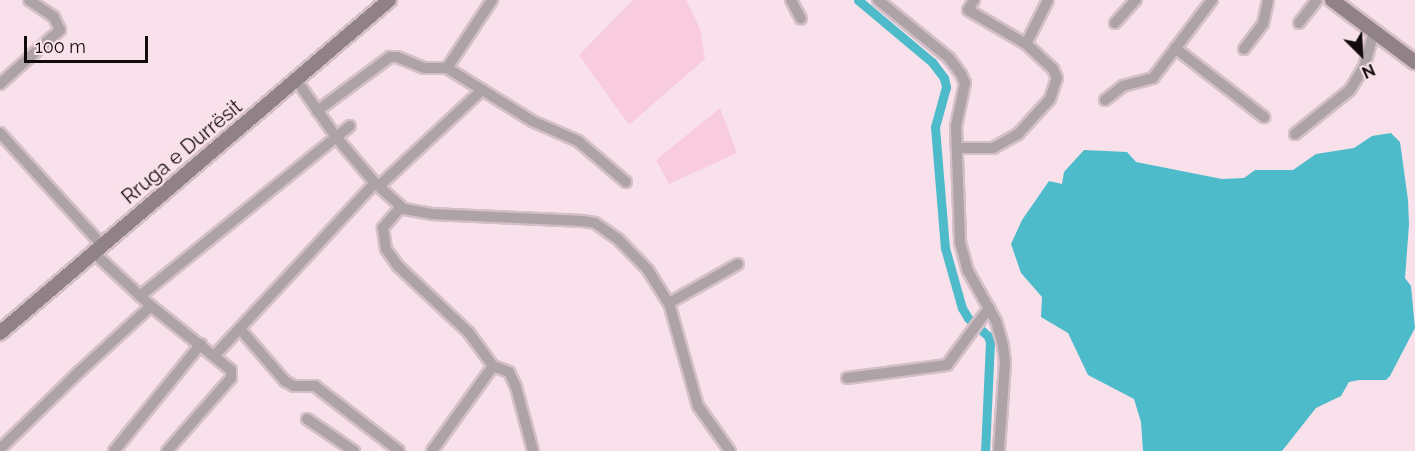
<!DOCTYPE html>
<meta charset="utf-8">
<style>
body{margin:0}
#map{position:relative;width:1415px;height:451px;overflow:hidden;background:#f9e1eb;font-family:Raleway,sans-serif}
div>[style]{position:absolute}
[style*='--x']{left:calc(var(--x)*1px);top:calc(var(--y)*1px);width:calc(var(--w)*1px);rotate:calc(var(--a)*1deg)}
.green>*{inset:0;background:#f8ccde}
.water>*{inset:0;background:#4dbbca}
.canal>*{height:9px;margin:-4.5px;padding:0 4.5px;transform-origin:4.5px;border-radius:4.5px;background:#4dbbca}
.roads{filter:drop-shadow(2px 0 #d4bfc8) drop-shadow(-2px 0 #d4bfc8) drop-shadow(0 2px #d4bfc8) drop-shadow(0 -2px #d4bfc8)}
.street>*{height:10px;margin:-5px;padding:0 5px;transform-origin:5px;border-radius:5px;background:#ada3a7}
.secondary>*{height:14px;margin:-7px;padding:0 7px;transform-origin:7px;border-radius:7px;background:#908287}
span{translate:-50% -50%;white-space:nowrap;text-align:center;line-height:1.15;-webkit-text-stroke:5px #f9e1eb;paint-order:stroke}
.street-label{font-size:20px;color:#120b0e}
.north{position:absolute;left:1331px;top:24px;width:60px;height:60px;-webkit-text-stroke:4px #f9e1eb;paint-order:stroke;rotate:156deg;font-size:16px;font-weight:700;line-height:24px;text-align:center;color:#120b0e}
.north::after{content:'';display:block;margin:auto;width:21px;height:27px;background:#120b0e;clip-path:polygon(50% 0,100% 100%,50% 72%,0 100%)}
.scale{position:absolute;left:24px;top:36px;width:124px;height:27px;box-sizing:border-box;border:3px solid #120b0e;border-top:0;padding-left:8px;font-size:18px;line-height:21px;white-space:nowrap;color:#120b0e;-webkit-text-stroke:4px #f9e1eb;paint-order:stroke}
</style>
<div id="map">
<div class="green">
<i style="clip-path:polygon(633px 0,686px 0,700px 29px,705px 59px,629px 125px,579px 55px)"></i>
<i style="clip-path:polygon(720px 108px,737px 153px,669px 184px,656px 160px)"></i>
</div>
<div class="water">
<i style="clip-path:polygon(1391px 133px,1400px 142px,1408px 200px,1409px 225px,1405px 278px,1411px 286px,1415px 328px,1390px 376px,1386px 380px,1359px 380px,1349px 382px,1341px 396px,1316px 408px,1282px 451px,1143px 451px,1141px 422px,1134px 399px,1088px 375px,1068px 333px,1041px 317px,1042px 297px,1021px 273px,1011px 244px,1022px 220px,1049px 181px,1062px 184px,1064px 172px,1084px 150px,1127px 152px,1136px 162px,1222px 179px,1244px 178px,1255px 170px,1293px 170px,1316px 154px,1354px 148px,1372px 136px)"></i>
</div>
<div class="canal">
<i style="--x:858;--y:0;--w:97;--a:40"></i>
<i style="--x:932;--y:62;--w:20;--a:53"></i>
<i style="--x:944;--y:78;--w:9;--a:77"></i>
<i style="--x:946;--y:87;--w:41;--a:105.4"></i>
<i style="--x:935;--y:127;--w:121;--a:85.3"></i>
<i style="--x:945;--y:248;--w:62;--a:74.2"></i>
<i style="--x:962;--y:308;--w:12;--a:59"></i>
<i style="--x:968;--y:318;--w:27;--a:42"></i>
<i style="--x:988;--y:336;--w:6;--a:72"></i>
<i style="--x:990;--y:342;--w:109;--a:92.6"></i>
</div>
<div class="roads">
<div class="street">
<i style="--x:791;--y:0;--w:21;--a:62"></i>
<i style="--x:878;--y:0;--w:92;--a:39.2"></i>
<i style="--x:949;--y:58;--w:20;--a:53"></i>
<i style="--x:961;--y:74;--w:10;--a:66"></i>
<i style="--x:965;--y:83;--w:44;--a:101.8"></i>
<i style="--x:956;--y:126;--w:116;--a:88"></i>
<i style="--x:960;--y:242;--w:30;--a:75"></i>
<i style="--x:968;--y:271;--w:57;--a:60.8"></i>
<i style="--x:996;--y:321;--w:26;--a:74"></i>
<i style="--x:1003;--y:346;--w:16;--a:83"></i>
<i style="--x:1005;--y:362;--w:89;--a:93.9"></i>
<i style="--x:1115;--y:23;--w:31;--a:-48"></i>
<i style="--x:1299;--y:23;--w:29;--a:-52"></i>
<i style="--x:1026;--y:44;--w:49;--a:-63.4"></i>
<i style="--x:1175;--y:48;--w:113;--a:37.8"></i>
<i style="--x:1244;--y:49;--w:31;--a:-53"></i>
<i style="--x:1263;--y:24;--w:25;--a:-78"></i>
<i style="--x:447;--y:68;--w:82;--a:-56.5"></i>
<i style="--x:297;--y:81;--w:68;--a:55.1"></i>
<i style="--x:336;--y:137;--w:60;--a:49.7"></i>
<i style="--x:375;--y:183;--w:39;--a:42"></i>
<i style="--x:404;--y:209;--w:27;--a:10"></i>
<i style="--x:431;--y:214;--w:152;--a:2.6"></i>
<i style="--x:583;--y:221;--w:12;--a:9"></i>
<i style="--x:595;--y:223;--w:28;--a:35"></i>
<i style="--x:618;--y:239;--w:43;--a:45.9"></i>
<i style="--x:648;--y:270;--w:39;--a:58"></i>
<i style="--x:669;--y:303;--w:107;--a:74.3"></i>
<i style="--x:698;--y:406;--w:55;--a:54.6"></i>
<i style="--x:0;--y:84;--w:81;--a:-42"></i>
<i style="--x:60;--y:30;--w:14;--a:-115"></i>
<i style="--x:54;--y:17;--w:30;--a:-146"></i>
<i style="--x:1105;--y:100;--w:23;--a:-38"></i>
<i style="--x:1123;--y:86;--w:31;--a:-15"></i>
<i style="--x:1153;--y:78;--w:98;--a:-52.9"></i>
<i style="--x:317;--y:111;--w:91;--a:-36.5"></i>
<i style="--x:390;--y:57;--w:7;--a:0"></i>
<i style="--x:397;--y:57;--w:29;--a:22"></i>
<i style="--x:424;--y:68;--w:23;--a:0"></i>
<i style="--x:447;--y:68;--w:100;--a:31.9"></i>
<i style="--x:532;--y:121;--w:50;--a:23.5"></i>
<i style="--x:578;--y:141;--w:63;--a:40.5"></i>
<i style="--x:0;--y:133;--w:153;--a:47.7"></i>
<i style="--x:1295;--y:134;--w:70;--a:-38.7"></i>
<i style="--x:1350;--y:90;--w:27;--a:-59"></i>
<i style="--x:1364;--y:67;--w:37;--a:-74"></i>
<i style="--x:957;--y:148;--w:36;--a:0"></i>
<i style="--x:993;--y:148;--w:29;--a:-29"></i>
<i style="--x:1018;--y:134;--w:47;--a:-47.6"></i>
<i style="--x:1050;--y:99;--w:22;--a:-72"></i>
<i style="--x:1057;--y:78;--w:10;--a:-114"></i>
<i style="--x:1053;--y:69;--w:37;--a:-137"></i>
<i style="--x:1026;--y:44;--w:67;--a:-149.6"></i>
<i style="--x:968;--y:10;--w:12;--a:-59"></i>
<i style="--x:379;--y:186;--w:141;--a:-43"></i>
<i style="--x:401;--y:207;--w:28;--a:131"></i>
<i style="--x:383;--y:228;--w:21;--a:82"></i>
<i style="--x:386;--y:249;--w:21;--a:55"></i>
<i style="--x:398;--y:266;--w:98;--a:43.3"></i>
<i style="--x:469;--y:333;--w:41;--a:54"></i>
<i style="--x:493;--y:366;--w:17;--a:21"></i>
<i style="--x:509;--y:372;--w:17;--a:65"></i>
<i style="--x:516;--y:387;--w:66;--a:75.1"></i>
<i style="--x:94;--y:253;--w:78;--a:42.9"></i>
<i style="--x:151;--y:306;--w:102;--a:38.7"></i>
<i style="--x:231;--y:370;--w:8;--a:90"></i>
<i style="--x:231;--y:378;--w:97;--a:131.2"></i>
<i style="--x:140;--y:296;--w:270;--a:-39"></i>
<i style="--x:669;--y:303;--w:79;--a:-29.5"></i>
<i style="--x:240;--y:329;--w:69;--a:49.1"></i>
<i style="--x:285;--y:381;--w:10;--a:29"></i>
<i style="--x:294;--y:386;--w:21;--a:0"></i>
<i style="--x:315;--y:386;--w:106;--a:37.7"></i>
<i style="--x:215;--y:355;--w:235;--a:-47.1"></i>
<i style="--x:847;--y:378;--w:101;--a:-7.4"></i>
<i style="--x:947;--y:365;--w:71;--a:-53.6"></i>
<i style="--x:307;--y:419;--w:57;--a:34.2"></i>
<i style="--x:0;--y:449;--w:110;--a:-44.3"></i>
<i style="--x:79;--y:372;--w:98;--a:-42.5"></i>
<i style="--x:114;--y:451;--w:138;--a:-50.9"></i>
<i style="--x:432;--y:451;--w:105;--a:-54.3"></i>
</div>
<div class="secondary">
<i style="--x:1332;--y:0;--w:104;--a:36.8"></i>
<i style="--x:0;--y:333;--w:512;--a:-40.56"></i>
</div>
</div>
<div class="street-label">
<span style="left:182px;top:152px;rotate:-40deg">Rruga e Durrësit</span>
</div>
<div class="north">N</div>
<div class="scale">100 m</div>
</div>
